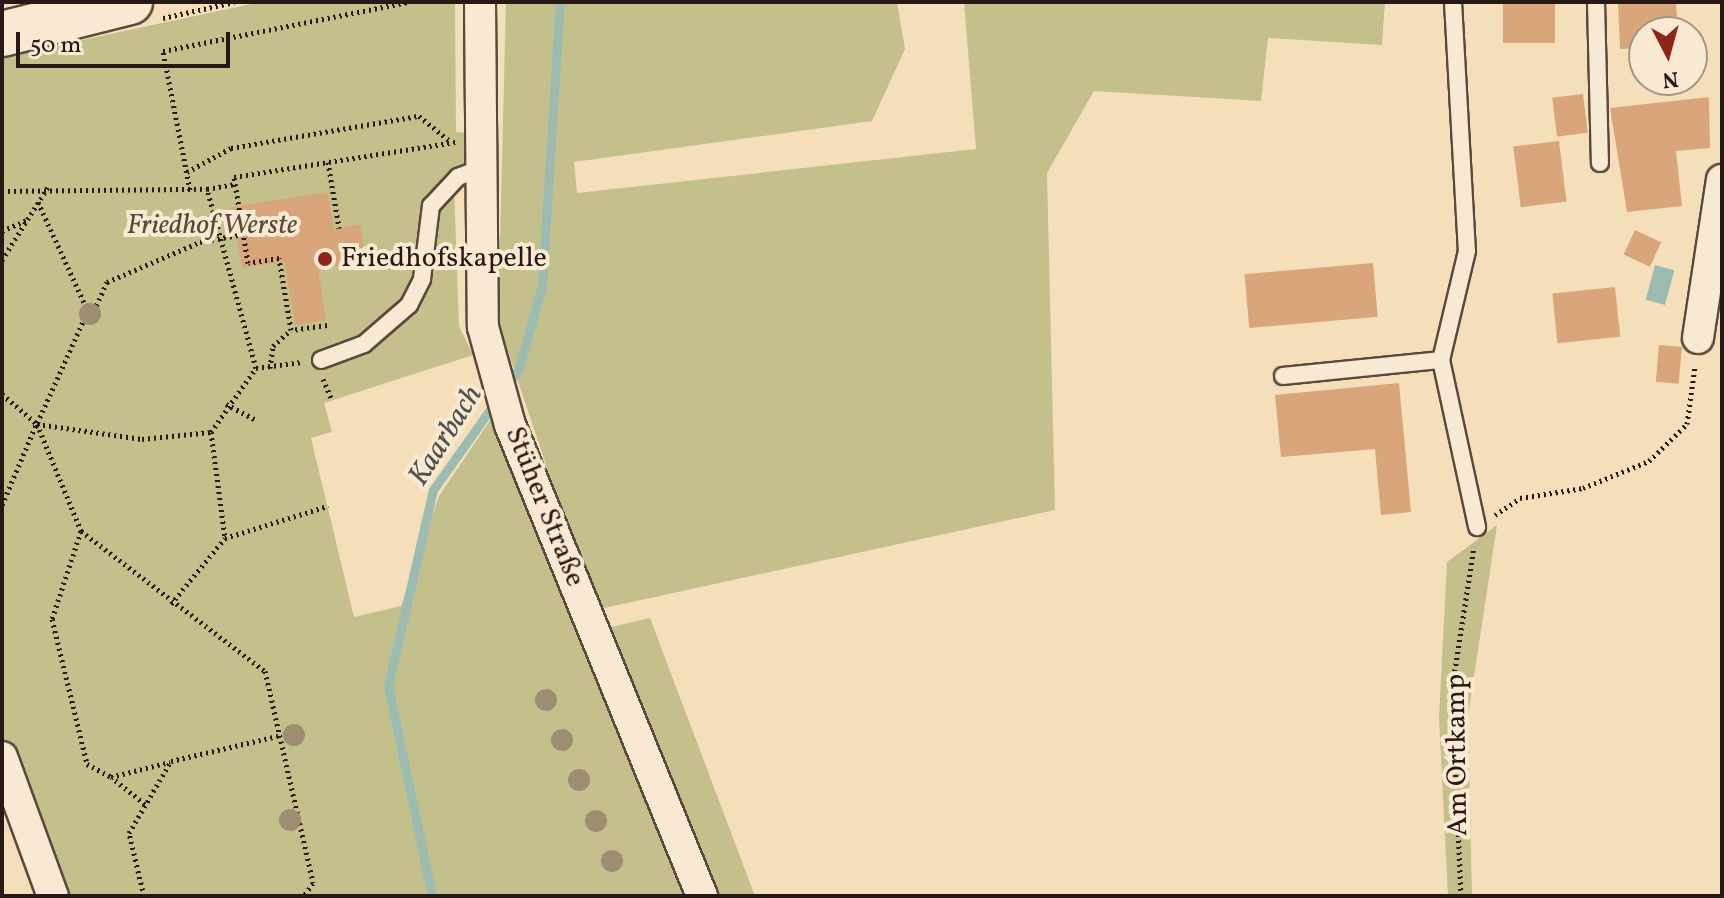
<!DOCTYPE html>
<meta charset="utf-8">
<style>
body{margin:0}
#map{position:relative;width:1724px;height:898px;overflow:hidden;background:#f4dfba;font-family:Vollkorn,serif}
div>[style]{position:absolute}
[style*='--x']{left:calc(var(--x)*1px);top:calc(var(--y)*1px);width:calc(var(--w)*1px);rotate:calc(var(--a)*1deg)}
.green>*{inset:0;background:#c3c08b}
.water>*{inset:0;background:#9cbcb2;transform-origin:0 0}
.stream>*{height:9px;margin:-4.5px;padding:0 4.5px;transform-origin:4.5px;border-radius:4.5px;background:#9cbcb2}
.building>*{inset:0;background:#d9a57b;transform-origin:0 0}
.path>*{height:5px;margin-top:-2.5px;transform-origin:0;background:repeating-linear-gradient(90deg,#271913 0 2px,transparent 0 6px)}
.path>.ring{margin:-2.5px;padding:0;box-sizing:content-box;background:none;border:5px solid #271913;border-radius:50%}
.roads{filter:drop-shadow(2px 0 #5a4a3d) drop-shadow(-2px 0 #5a4a3d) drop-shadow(0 2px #5a4a3d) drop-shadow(0 -2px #5a4a3d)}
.lane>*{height:16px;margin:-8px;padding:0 8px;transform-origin:8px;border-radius:8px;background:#f8ead2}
.street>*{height:30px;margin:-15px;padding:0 15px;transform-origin:15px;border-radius:15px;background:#f8ead2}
.secondary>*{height:44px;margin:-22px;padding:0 22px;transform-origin:22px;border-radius:22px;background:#f8ead2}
.trees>*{width:22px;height:22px;margin:-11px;border-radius:50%;background:#9d8e72}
.dots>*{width:22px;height:22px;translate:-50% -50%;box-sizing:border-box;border:4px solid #f8ead2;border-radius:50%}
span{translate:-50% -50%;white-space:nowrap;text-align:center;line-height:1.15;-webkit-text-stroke:8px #f8ead2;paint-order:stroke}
.park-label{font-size:28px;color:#564b37;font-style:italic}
.poi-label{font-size:28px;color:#271913}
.left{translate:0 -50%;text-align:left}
.street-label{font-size:28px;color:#271913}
.water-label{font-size:30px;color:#50524b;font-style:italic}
.frame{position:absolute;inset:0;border:4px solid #271913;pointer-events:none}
.north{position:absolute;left:1628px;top:16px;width:80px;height:80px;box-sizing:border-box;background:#f8ead2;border:2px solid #a49686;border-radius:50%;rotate:174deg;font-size:22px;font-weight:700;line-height:32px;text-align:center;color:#271913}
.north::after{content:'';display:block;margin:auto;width:28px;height:36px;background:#8f2418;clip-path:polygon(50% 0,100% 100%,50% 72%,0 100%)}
.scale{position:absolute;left:16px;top:32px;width:214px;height:36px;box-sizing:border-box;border:4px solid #271913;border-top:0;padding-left:10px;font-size:24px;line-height:28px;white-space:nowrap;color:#271913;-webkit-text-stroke:6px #f8ead2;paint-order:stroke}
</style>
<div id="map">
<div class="green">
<i style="clip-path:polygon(261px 2px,455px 2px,456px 132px,469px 133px,467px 184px,454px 186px,459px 326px,473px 355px,324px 403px,332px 432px,311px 438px,354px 617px,401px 606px,439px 496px,495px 413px,577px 635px,650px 618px,755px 896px,42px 896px,2px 799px,2px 57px)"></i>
<i style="clip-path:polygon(506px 2px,897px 2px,905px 49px,872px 121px,574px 162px,577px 193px,976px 149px,964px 2px,1385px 2px,1382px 45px,1268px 38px,1261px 101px,1094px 91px,1047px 173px,1055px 510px,595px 610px,498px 322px)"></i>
<i style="clip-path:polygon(1497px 525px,1468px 716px,1472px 896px,1448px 896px,1439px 718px,1447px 562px)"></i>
</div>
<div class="water">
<i style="left:1655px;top:265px;width:20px;height:36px;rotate:15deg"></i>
</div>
<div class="stream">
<i style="--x:507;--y:386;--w:22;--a:-56"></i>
<i style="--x:519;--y:368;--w:86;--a:-74.5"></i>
<i style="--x:542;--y:285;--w:284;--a:-86.4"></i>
<i style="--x:432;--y:896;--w:215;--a:-101.8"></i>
<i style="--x:388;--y:686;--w:201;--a:-77.1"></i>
<i style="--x:433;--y:490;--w:109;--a:-54.7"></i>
</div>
<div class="building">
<i style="left:1503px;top:2px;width:52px;height:41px"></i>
<i style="clip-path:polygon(1618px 2px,1676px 2px,1678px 32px,1644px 32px,1644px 48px,1620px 49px)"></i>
<i style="left:1583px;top:94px;width:39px;height:31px;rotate:83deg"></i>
<i style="clip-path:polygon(1709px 97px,1710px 148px,1676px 151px,1682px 206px,1627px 212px,1610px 108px)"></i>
<i style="left:1559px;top:141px;width:61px;height:46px;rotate:83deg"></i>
<i style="clip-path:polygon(328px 192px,334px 229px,360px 224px,366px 261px,318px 269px,326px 320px,295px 325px,284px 261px,242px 268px,232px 207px)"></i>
<i style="left:1635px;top:230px;width:29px;height:27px;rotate:25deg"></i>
<i style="left:1373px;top:263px;width:54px;height:129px;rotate:85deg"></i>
<i style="left:1615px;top:287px;width:50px;height:63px;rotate:84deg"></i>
<i style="left:1659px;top:345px;width:23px;height:37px;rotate:5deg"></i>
<i style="clip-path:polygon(1399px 383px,1411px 512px,1381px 515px,1375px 449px,1281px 457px,1275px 395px)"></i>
</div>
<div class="path">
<i style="--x:163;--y:18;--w:73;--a:-12.7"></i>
<i style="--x:328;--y:162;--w:67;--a:80.5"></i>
<i style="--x:187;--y:172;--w:50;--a:-28.6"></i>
<i style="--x:231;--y:148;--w:191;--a:-9.7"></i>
<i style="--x:419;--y:116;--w:41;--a:39.1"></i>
<i style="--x:190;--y:190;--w:142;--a:-101"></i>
<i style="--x:163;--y:51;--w:250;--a:-11.3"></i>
<i style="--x:2;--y:191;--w:205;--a:-0.6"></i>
<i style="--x:38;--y:202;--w:118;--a:65.4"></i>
<i style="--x:2;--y:231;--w:27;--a:-24"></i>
<i style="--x:2;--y:260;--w:86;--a:-57.8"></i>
<i class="ring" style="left:84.5px;top:308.5px;width:6px;height:6px"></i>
<i style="--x:94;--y:311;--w:32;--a:-66"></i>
<i style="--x:107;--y:282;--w:101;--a:-23.3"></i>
<i style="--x:200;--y:242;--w:55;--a:-10.5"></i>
<i style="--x:85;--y:317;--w:117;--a:114.2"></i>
<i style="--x:37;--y:424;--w:106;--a:8.1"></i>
<i style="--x:142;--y:439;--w:69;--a:-5.8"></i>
<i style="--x:211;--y:432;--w:78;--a:-54.9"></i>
<i style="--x:256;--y:368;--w:186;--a:-105.3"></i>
<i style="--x:207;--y:189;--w:28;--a:-10"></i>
<i style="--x:327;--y:325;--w:36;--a:172"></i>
<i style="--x:291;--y:330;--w:73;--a:-99.5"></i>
<i style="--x:279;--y:258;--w:31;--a:171"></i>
<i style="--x:248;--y:263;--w:87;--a:-99.2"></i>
<i style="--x:234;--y:177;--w:224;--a:-9"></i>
<i style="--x:256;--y:368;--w:46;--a:-7.4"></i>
<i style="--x:270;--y:368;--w:22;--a:-82"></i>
<i style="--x:273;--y:346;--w:24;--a:-42"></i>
<i style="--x:323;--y:379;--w:23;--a:67"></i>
<i style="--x:2;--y:394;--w:46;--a:40.6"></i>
<i style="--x:37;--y:424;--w:116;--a:67.6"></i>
<i style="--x:81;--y:531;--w:93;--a:108.2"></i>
<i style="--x:52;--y:619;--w:149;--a:76.4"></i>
<i style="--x:87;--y:764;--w:27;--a:28"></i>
<i style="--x:226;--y:404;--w:34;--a:28"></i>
<i style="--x:211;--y:432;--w:107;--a:82.5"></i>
<i style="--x:2;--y:505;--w:87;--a:-67"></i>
<i style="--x:1495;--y:515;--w:30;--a:-34"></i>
<i style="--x:1520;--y:498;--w:64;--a:-9"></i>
<i style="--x:1583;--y:488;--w:71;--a:-22.2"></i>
<i style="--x:1649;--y:461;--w:53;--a:-44.2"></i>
<i style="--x:1687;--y:424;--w:59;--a:-82.1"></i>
<i style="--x:81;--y:531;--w:231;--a:37.3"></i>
<i style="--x:265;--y:671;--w:217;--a:77.2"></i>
<i style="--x:313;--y:883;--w:16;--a:125"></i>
<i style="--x:171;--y:604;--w:85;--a:-50.7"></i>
<i style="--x:225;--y:538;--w:108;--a:-17.3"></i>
<i style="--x:145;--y:804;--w:43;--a:-141.5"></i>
<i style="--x:111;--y:777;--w:61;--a:-14.3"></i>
<i style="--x:144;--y:896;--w:65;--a:-103.4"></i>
<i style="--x:129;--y:833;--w:83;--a:-59.7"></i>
<i style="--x:171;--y:761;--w:110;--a:-13.2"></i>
<i style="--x:1461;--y:896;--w:207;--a:-92.5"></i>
<i style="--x:1452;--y:689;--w:144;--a:-81.2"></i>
</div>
<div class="roads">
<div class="lane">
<i style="--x:1453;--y:2;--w:249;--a:86.8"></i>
<i style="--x:1467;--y:251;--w:112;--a:103.4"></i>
<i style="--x:1441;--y:360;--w:171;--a:77.8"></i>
<i style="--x:1596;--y:2;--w:161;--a:88.6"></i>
<i style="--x:321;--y:360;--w:46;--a:-20.4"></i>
<i style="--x:364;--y:344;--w:60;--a:-40.9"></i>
<i style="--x:409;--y:305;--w:29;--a:-63"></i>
<i style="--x:422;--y:279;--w:74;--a:-83"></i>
<i style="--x:431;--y:206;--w:40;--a:-47"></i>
<i style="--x:458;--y:177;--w:22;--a:-21"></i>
<i style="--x:1283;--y:376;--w:159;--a:-5.8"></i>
</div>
<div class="street">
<i style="--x:480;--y:2;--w:325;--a:89.5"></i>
<i style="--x:483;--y:327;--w:102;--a:74.6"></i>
<i style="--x:510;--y:425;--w:509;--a:67.82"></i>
<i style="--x:1698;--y:338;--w:160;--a:-81.4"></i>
<i style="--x:2;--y:757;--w:148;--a:69.9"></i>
</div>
<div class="secondary">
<i style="--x:2;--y:34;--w:132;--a:-14"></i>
</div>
</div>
<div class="trees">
<i style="left:90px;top:314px"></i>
<i style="left:546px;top:700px"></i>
<i style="left:294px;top:735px"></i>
<i style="left:562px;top:740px"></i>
<i style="left:579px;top:780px"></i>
<i style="left:290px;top:820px"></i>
<i style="left:596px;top:821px"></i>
<i style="left:612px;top:861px"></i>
</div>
<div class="dots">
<i style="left:325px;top:259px;background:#8f2418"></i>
</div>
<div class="park-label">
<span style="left:212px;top:226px">Friedhof Werste</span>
</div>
<div class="poi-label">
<span class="left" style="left:341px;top:259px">Friedhofskapelle</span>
</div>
<div class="street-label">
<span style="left:544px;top:507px;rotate:68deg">Stüher Straße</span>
<span style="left:1458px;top:755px;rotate:-91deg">Am Ortkamp</span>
</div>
<div class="water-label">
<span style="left:446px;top:436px;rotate:-58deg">Kaarbach</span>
</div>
<div class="frame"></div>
<div class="north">N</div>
<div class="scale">50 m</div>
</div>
